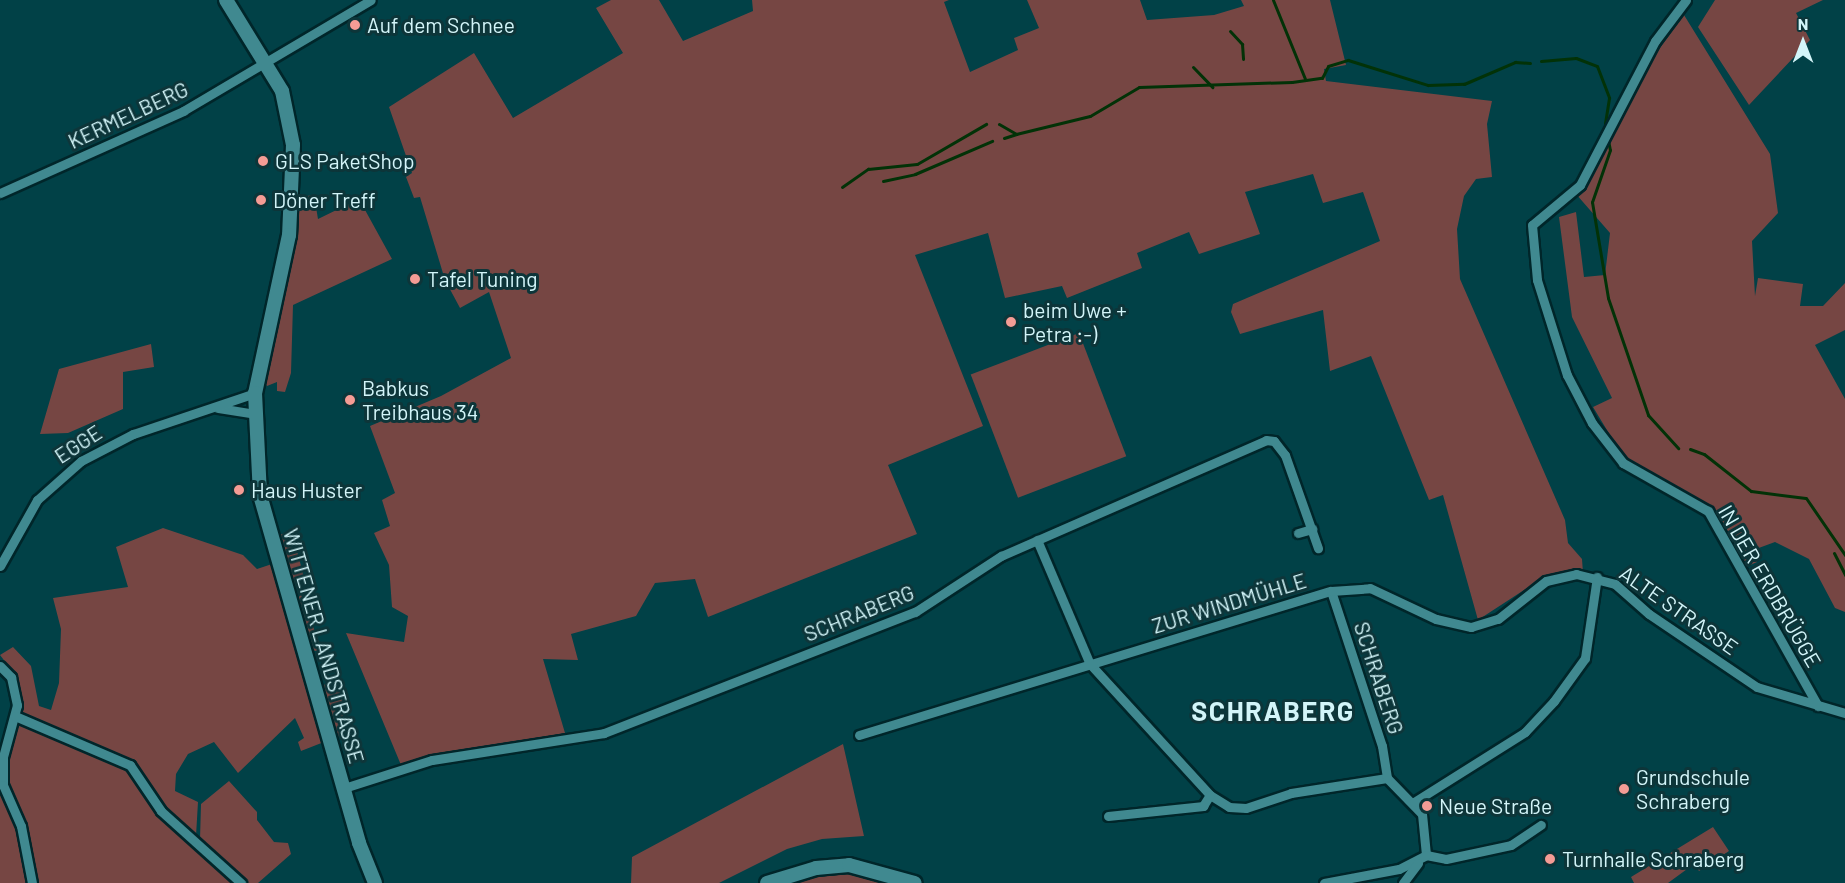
<!DOCTYPE html>
<meta charset="utf-8">
<style>
body{margin:0}
#map{position:relative;width:1845px;height:883px;overflow:hidden;background:#014147;font-family:Barlow,sans-serif}
div>[style]{position:absolute}
[style*='--x']{left:calc(var(--x)*1px);top:calc(var(--y)*1px);width:calc(var(--w)*1px);rotate:calc(var(--a)*1deg)}
.green>*{inset:0;background:#764643;transform-origin:0 0}
.stream>*{height:3px;margin:-1.5px;padding:0 1.5px;transform-origin:1.5px;border-radius:1.5px;background:#023207}
.roads{filter:drop-shadow(2px 0 #00262a) drop-shadow(-2px 0 #00262a) drop-shadow(0 2px #00262a) drop-shadow(0 -2px #00262a)}
.street>*{height:9px;margin:-4.5px;padding:0 4.5px;transform-origin:4.5px;border-radius:4.5px;background:#408990}
.secondary>*{height:14px;margin:-7px;padding:0 7px;transform-origin:7px;border-radius:7px;background:#408990}
.dots>*{width:16px;height:16px;translate:-50% -50%;box-sizing:border-box;border:3px solid #0d3539;border-radius:50%}
span{translate:-50% -50%;white-space:nowrap;text-align:center;line-height:1.15;-webkit-text-stroke:6px #0d3539;paint-order:stroke}
.poi-label{font-size:21px;color:#d3f5f9}
.left{translate:0 -50%;text-align:left}
.street-label{font-size:21px;color:#d3f5f9}
.district-label{font-size:27px;color:#d3f5f9;font-weight:700;letter-spacing:1.5px}
.north{position:absolute;left:1773px;top:12px;width:60px;height:60px;-webkit-text-stroke:4px #0d3539;paint-order:stroke;rotate:0deg;font-size:16px;font-weight:700;line-height:24px;text-align:center;color:#d3f5f9}
.north::after{content:'';display:block;margin:auto;width:21px;height:27px;background:#d3f5f9;clip-path:polygon(50% 0,100% 100%,50% 72%,0 100%)}
</style>
<div id="map">
<div class="green">
<i style="clip-path:polygon(611px 0,659px 0,683px 41px,753px 11px,752px 0,949px 0,944px 2px,970px 72px,1018px 50px,1014px 38px,1039px 28px,1027px 0,1140px 0,1147px 20px,1214px 15px,1244px 6px,1241px 0,1330px 0,1346px 65px,1324px 69px,1326px 81px,1492px 101px,1487px 124px,1492px 177px,1476px 179px,1464px 196px,1457px 229px,1460px 279px,1565px 520px,1568px 543px,1582px 559px,1583px 573px,1535px 583px,1478px 620px,1443px 495px,1429px 500px,1371px 356px,1330px 371px,1323px 310px,1240px 334px,1231px 312px,1233px 304px,1380px 241px,1363px 192px,1323px 203px,1313px 174px,1245px 192px,1260px 234px,1199px 254px,1189px 232px,1137px 253px,1142px 268px,1067px 298px,1062px 286px,1005px 298px,988px 233px,915px 255px,983px 426px,888px 465px,917px 534px,708px 617px,695px 579px,655px 583px,636px 616px,571px 634px,578px 660px,543px 659px,565px 733px,401px 765px,346px 633px,404px 642px,408px 616px,392px 607px,389px 565px,374px 533px,390px 526px,382px 500px,395px 493px,370px 426px,441px 396px,511px 358px,489px 292px,460px 308px,445px 280px,420px 197px,414px 198px,406px 177px,412px 173px,389px 107px,474px 53px,513px 118px,623px 53px,596px 8px)"></i>
<i style="clip-path:polygon(1715px 0,1823px 0,1796px 13px,1810px 40px,1749px 105px,1698px 27px)"></i>
<i style="clip-path:polygon(1684px 15px,1770px 154px,1778px 213px,1752px 241px,1755px 296px,1758px 278px,1803px 284px,1800px 306px,1823px 306px,1845px 283px,1845px 330px,1815px 345px,1845px 399px,1845px 612px,1835px 608px,1809px 559px,1775px 542px,1756px 549px,1757px 562px,1746px 567px,1712px 509px,1622px 455px,1593px 407px,1612px 398px,1572px 317px,1559px 217px,1576px 212px,1584px 277px,1605px 275px,1610px 233px,1576px 194px,1641px 74px)"></i>
<i style="clip-path:polygon(314px 195px,318px 219px,359px 199px,392px 259px,293px 305px,291px 373px,285px 392px,277px 391px,277px 382px,267px 386px,264px 381px,300px 197px)"></i>
<i style="left:1079px;top:333px;width:132px;height:116px;rotate:69deg"></i>
<i style="clip-path:polygon(151px 344px,154px 367px,123px 372px,123px 409px,68px 433px,40px 434px,59px 369px)"></i>
<i style="clip-path:polygon(163px 528px,243px 555px,257px 569px,272px 564px,324px 742px,301px 751px,298px 742px,304px 738px,295px 718px,238px 773px,214px 742px,188px 754px,176px 774px,175px 791px,198px 802px,196px 836px,164px 810px,129px 767px,160px 814px,236px 883px,0 883px,0 785px,20px 714px,16px 676px,0 655px,13px 647px,31px 666px,39px 706px,51px 710px,59px 683px,61px 629px,53px 598px,128px 587px,116px 547px)"></i>
<i style="clip-path:polygon(292px 532px,305px 581px,295px 585px,277px 535px)"></i>
<i style="clip-path:polygon(301px 594px,321px 648px,316px 651px,308px 649px,294px 604px)"></i>
<i style="clip-path:polygon(335px 682px,342px 696px,346px 746px,329px 723px,319px 686px)"></i>
<i style="clip-path:polygon(843px 744px,864px 836px,822px 839px,787px 849px,719px 883px,631px 883px,632px 857px)"></i>
<i style="clip-path:polygon(229px 781px,257px 812px,257px 820px,274px 842px,288px 843px,291px 854px,258px 883px,246px 883px,200px 839px,201px 804px)"></i>
<i style="clip-path:polygon(1713px 827px,1729px 851px,1699px 871px,1694px 864px,1668px 883px,1634px 883px,1631px 877px)"></i>
<i style="clip-path:polygon(848px 870px,896px 883px,780px 883px,808px 874px)"></i>
</div>
<div class="stream">
<i style="--x:1273;--y:0;--w:85;--a:67.9"></i>
<i style="--x:1230;--y:31;--w:18;--a:47"></i>
<i style="--x:1242;--y:44;--w:15;--a:86"></i>
<i style="--x:1541;--y:61;--w:35;--a:-5"></i>
<i style="--x:1576;--y:58;--w:22;--a:21"></i>
<i style="--x:1597;--y:66;--w:34;--a:69"></i>
<i style="--x:1609;--y:98;--w:26;--a:99"></i>
<i style="--x:1193;--y:67;--w:28;--a:46"></i>
<i style="--x:999;--y:124;--w:20;--a:30"></i>
<i style="--x:1016;--y:134;--w:76;--a:-13.7"></i>
<i style="--x:1090;--y:116;--w:57;--a:-30.6"></i>
<i style="--x:1139;--y:87;--w:153;--a:-1.9"></i>
<i style="--x:1292;--y:82;--w:30;--a:-8"></i>
<i style="--x:1322;--y:78;--w:13;--a:-63"></i>
<i style="--x:1328;--y:66;--w:21;--a:-17"></i>
<i style="--x:1348;--y:60;--w:84;--a:17.4"></i>
<i style="--x:1428;--y:85;--w:36;--a:-2"></i>
<i style="--x:1464;--y:84;--w:56;--a:-23.3"></i>
<i style="--x:1515;--y:62;--w:15;--a:4"></i>
<i style="--x:1004;--y:138;--w:13;--a:-18"></i>
<i style="--x:1608;--y:140;--w:10;--a:79"></i>
<i style="--x:1610;--y:150;--w:55;--a:109.1"></i>
<i style="--x:1592;--y:202;--w:97;--a:80.5"></i>
<i style="--x:1608;--y:298;--w:124;--a:71.1"></i>
<i style="--x:1648;--y:415;--w:45;--a:47.7"></i>
<i style="--x:883;--y:181;--w:33;--a:-12"></i>
<i style="--x:915;--y:174;--w:84;--a:-23.2"></i>
<i style="--x:842;--y:187;--w:32;--a:-35"></i>
<i style="--x:868;--y:169;--w:49;--a:-5.8"></i>
<i style="--x:917;--y:164;--w:80;--a:-30.1"></i>
<i style="--x:1690;--y:449;--w:15;--a:20"></i>
<i style="--x:1704;--y:454;--w:60;--a:38.2"></i>
<i style="--x:1751;--y:491;--w:55;--a:7.3"></i>
<i style="--x:1806;--y:498;--w:69;--a:55.6"></i>
<i style="--x:1834;--y:553;--w:25;--a:63"></i>
</div>
<div class="roads">
<div class="street">
<i style="--x:1686;--y:0;--w:51;--a:127.1"></i>
<i style="--x:1655;--y:41;--w:162;--a:117.5"></i>
<i style="--x:1580;--y:185;--w:62;--a:140.2"></i>
<i style="--x:1532;--y:225;--w:55;--a:84.8"></i>
<i style="--x:1537;--y:280;--w:100;--a:72.5"></i>
<i style="--x:1567;--y:375;--w:54;--a:62.5"></i>
<i style="--x:1592;--y:423;--w:51;--a:52.2"></i>
<i style="--x:1623;--y:463;--w:98;--a:29.5"></i>
<i style="--x:1708;--y:511;--w:224;--a:60.6"></i>
<i style="--x:0;--y:193;--w:201;--a:-24.1"></i>
<i style="--x:183;--y:111;--w:218;--a:-30.6"></i>
<i style="--x:218;--y:408;--w:36;--a:9"></i>
<i style="--x:1298;--y:533;--w:15;--a:-16"></i>
<i style="--x:1037;--y:540;--w:135;--a:66.9"></i>
<i style="--x:1090;--y:664;--w:178;--a:47.5"></i>
<i style="--x:1210;--y:795;--w:22;--a:32"></i>
<i style="--x:1229;--y:807;--w:17;--a:3"></i>
<i style="--x:1246;--y:808;--w:47;--a:-18.4"></i>
<i style="--x:1291;--y:793;--w:97;--a:-8.9"></i>
<i style="--x:1387;--y:778;--w:50;--a:45.8"></i>
<i style="--x:1422;--y:814;--w:41;--a:84.4"></i>
<i style="--x:0;--y:566;--w:76;--a:-60.7"></i>
<i style="--x:37;--y:500;--w:59;--a:-41.6"></i>
<i style="--x:81;--y:461;--w:59;--a:-27.4"></i>
<i style="--x:133;--y:434;--w:129;--a:-18.6"></i>
<i style="--x:1331;--y:591;--w:163;--a:71.8"></i>
<i style="--x:1382;--y:746;--w:32;--a:81"></i>
<i style="--x:0;--y:666;--w:16;--a:45"></i>
<i style="--x:11;--y:677;--w:29;--a:78"></i>
<i style="--x:17;--y:705;--w:54;--a:105.1"></i>
<i style="--x:3;--y:757;--w:28;--a:90"></i>
<i style="--x:3;--y:785;--w:45;--a:66.3"></i>
<i style="--x:21;--y:826;--w:58;--a:79.1"></i>
<i style="--x:15;--y:716;--w:125;--a:23.1"></i>
<i style="--x:130;--y:765;--w:55;--a:56"></i>
<i style="--x:161;--y:811;--w:108;--a:42"></i>
<i style="--x:859;--y:735;--w:493;--a:-17"></i>
<i style="--x:1331;--y:591;--w:39;--a:-4"></i>
<i style="--x:1370;--y:588;--w:73;--a:25.2"></i>
<i style="--x:1436;--y:619;--w:36;--a:13"></i>
<i style="--x:1471;--y:627;--w:28;--a:-17"></i>
<i style="--x:1498;--y:619;--w:61;--a:-38.4"></i>
<i style="--x:1546;--y:581;--w:31;--a:-13"></i>
<i style="--x:1576;--y:574;--w:40;--a:14.4"></i>
<i style="--x:1615;--y:584;--w:45;--a:41.4"></i>
<i style="--x:1649;--y:614;--w:130;--a:34.1"></i>
<i style="--x:1757;--y:687;--w:92;--a:16.5"></i>
<i style="--x:344;--y:788;--w:92;--a:-17.7"></i>
<i style="--x:432;--y:760;--w:174;--a:-8.9"></i>
<i style="--x:604;--y:733;--w:334;--a:-21.3"></i>
<i style="--x:915;--y:612;--w:103;--a:-33.1"></i>
<i style="--x:1001;--y:556;--w:289;--a:-23.6"></i>
<i style="--x:1266;--y:440;--w:8;--a:7"></i>
<i style="--x:1274;--y:441;--w:18;--a:52"></i>
<i style="--x:1285;--y:455;--w:99;--a:70.5"></i>
<i style="--x:1414;--y:802;--w:131;--a:-32.2"></i>
<i style="--x:1525;--y:732;--w:42;--a:-46.9"></i>
<i style="--x:1554;--y:701;--w:53;--a:-54.2"></i>
<i style="--x:1585;--y:658;--w:82;--a:-81.6"></i>
<i style="--x:1108;--y:816;--w:96;--a:-6"></i>
<i style="--x:1203;--y:806;--w:13;--a:-58"></i>
<i style="--x:1426;--y:855;--w:20;--a:11"></i>
<i style="--x:1446;--y:859;--w:66;--a:-12.2"></i>
<i style="--x:1511;--y:845;--w:36;--a:-34"></i>
<i style="--x:1324;--y:883;--w:76;--a:-10.6"></i>
<i style="--x:1399;--y:869;--w:30;--a:-27"></i>
<i style="--x:1403;--y:883;--w:25;--a:-53"></i>
</div>
<div class="secondary">
<i style="--x:226;--y:0;--w:107;--a:58.4"></i>
<i style="--x:282;--y:91;--w:55;--a:78.5"></i>
<i style="--x:293;--y:145;--w:90;--a:92.5"></i>
<i style="--x:289;--y:235;--w:162;--a:102.1"></i>
<i style="--x:255;--y:393;--w:102;--a:87.2"></i>
<i style="--x:260;--y:495;--w:362;--a:74.1"></i>
<i style="--x:359;--y:843;--w:43;--a:68.2"></i>
<i style="--x:767;--y:883;--w:51;--a:-17"></i>
<i style="--x:816;--y:868;--w:33;--a:-5"></i>
<i style="--x:849;--y:865;--w:68;--a:15.3"></i>
</div>
</div>
<div class="dots">
<i style="left:355px;top:25px;background:#f59c95"></i>
<i style="left:263px;top:161px;background:#f59c95"></i>
<i style="left:261px;top:200px;background:#f59c95"></i>
<i style="left:415px;top:279px;background:#f59c95"></i>
<i style="left:1011px;top:322px;background:#f59c95"></i>
<i style="left:350px;top:400px;background:#f59c95"></i>
<i style="left:239px;top:490px;background:#f59c95"></i>
<i style="left:1624px;top:789px;background:#f59c95"></i>
<i style="left:1427px;top:806px;background:#f59c95"></i>
<i style="left:1550px;top:859px;background:#f59c95"></i>
</div>
<div class="poi-label">
<span class="left" style="left:367px;top:25px">Auf dem Schnee</span>
<span class="left" style="left:275px;top:161px">GLS PaketShop</span>
<span class="left" style="left:273px;top:200px">Döner Treff</span>
<span class="left" style="left:427px;top:279px">Tafel Tuning</span>
<span class="left" style="left:1023px;top:322px">beim Uwe +<br>Petra :-)</span>
<span class="left" style="left:362px;top:400px">Babkus<br>Treibhaus 34</span>
<span class="left" style="left:251px;top:490px">Haus Huster</span>
<span class="left" style="left:1636px;top:789px">Grundschule<br>Schraberg</span>
<span class="left" style="left:1439px;top:806px">Neue Straße</span>
<span class="left" style="left:1562px;top:859px">Turnhalle Schraberg</span>
</div>
<div class="street-label">
<span style="left:128px;top:115px;rotate:-25deg">KERMELBERG</span>
<span style="left:78px;top:444px;rotate:-33deg">EGGE</span>
<span style="left:1770px;top:586px;rotate:60deg">IN DER ERDBRÜGGE</span>
<span style="left:1229px;top:603px;rotate:-17deg">ZUR WINDMÜHLE</span>
<span style="left:1679px;top:610px;rotate:35deg">ALTE STRASSE</span>
<span style="left:859px;top:613px;rotate:-22deg">SCHRABERG</span>
<span style="left:324px;top:646px;rotate:74deg">WITTENER LANDSTRASSE</span>
<span style="left:1379px;top:678px;rotate:72deg">SCHRABERG</span>
</div>
<div class="district-label">
<span style="left:1273px;top:711px">SCHRABERG</span>
</div>
<div class="north">N</div>
</div>
